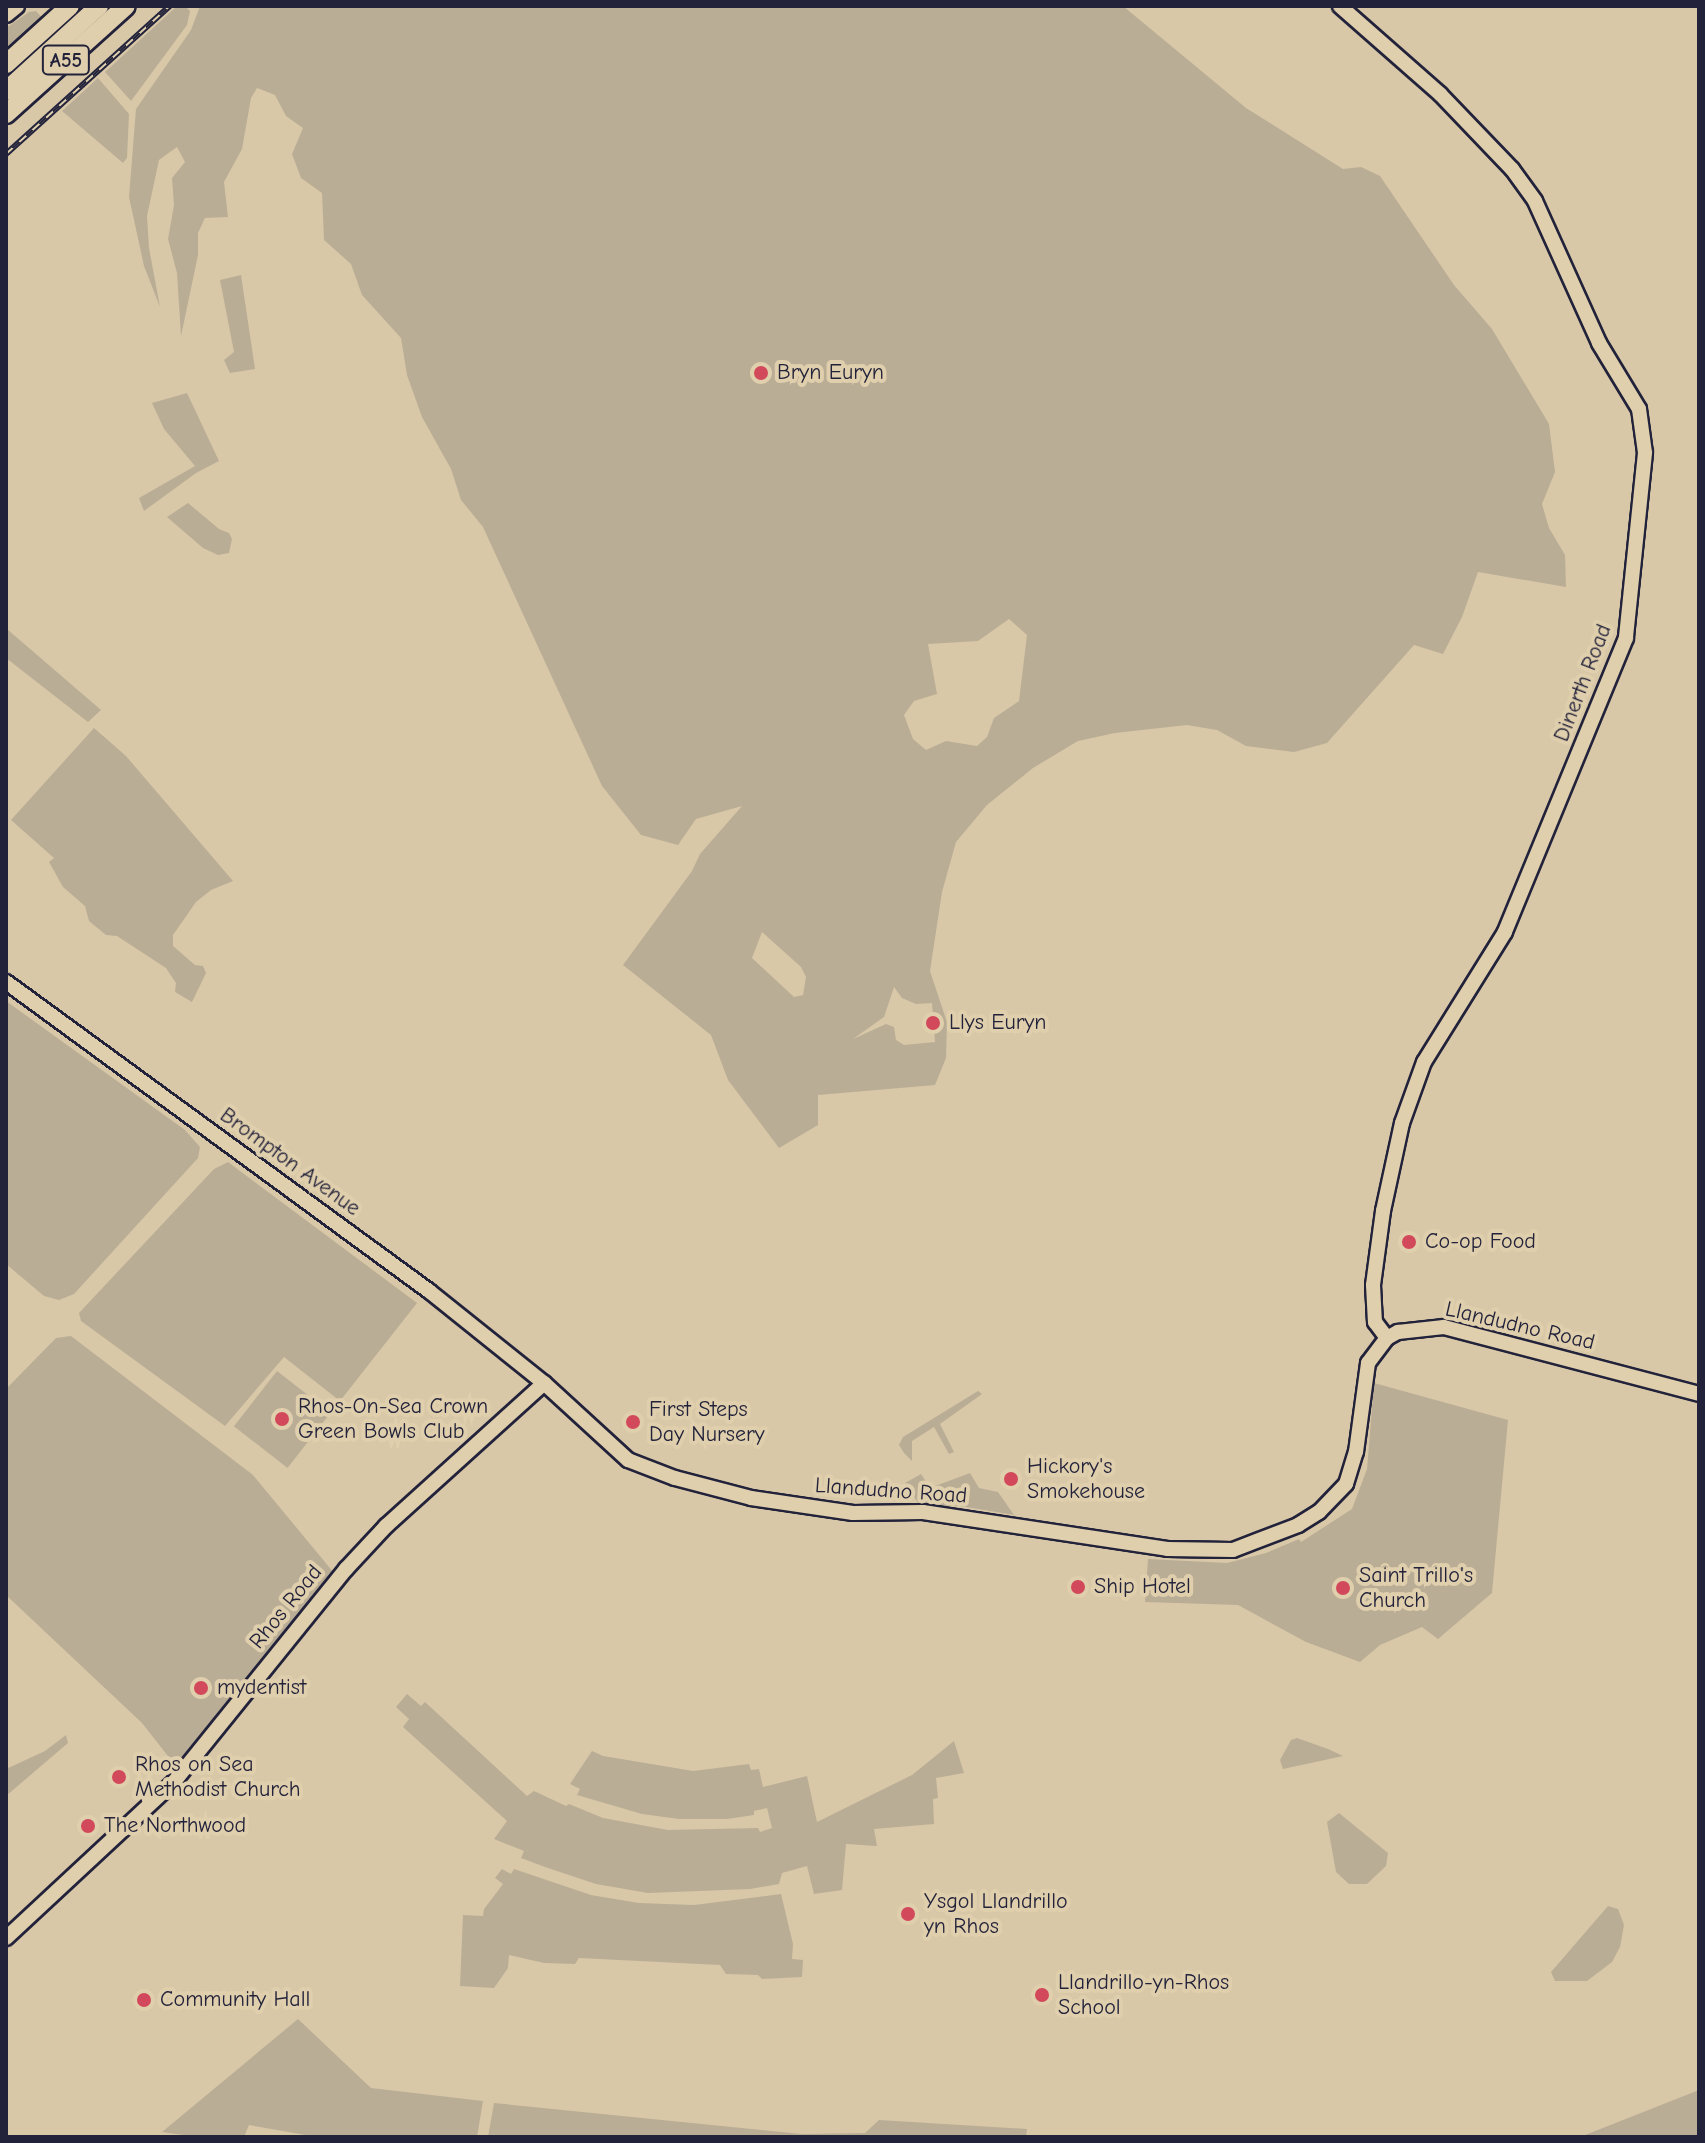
<!DOCTYPE html>
<style>
body{margin:0}
#map{position:relative;width:1705px;height:2143px;overflow:hidden;background:#d8c8a7;font-family:"Comic Neue",sans-serif}
div>[style]{position:absolute}
[style*='--x']{left:calc(var(--x)*1px);top:calc(var(--y)*1px);width:calc(var(--w)*1px);rotate:calc(var(--a)*1deg)}
.green>*{inset:0;background:#baad96;transform-origin:0 0}
.roads{filter:drop-shadow(2px 0 #22223b) drop-shadow(-2px 0 #22223b) drop-shadow(0 2px #22223b) drop-shadow(0 -2px #22223b)}
.secondary>*{height:14px;margin:-7px;padding:0 7px;transform-origin:7px;border-radius:7px;background:#e0cfac}
.primary>*{height:16px;margin:-8px;padding:0 8px;transform-origin:8px;border-radius:8px;background:#e0cfac}
.highway>*{height:18px;margin:-9px;padding:0 9px;transform-origin:9px;border-radius:9px;background:#e0cfac}
.rail>*{height:6px;margin-top:-3px;transform-origin:0;background:repeating-linear-gradient(90deg,#e0cfac 0 9px,#22223b 0 18px);box-sizing:border-box;border-block:2px solid #22223b}
.dots>*{width:22px;height:22px;translate:-50% -50%;box-sizing:border-box;border:4px solid #e0cfac;border-radius:50%}
span{translate:-50% -50%;white-space:nowrap;text-align:center;line-height:1.15;-webkit-text-stroke:8px #e0cfac;paint-order:stroke}
.shield-label span{padding:2px 6px;background:#e0cfac;border:2px solid;border-radius:6px;-webkit-text-stroke-width:0}
.shield-label{font-size:20px;color:#22223b;font-weight:700}
.poi-label{font-size:22px;color:#22223b}
.left{translate:0 -50%;text-align:left}
.street-label{font-size:22px;color:#22223b}
.frame{position:absolute;inset:0;border:8px solid #22223b;pointer-events:none}
</style>
<div id="map">
<div class="green">
<i style="clip-path:polygon(177px 6px,185px 6px,190px 11px,187px 25px,131px 101px,105px 72px)"></i>
<i style="clip-path:polygon(evenodd,200px 6px,1123px 6px,1246px 108px,1343px 169px,1361px 167px,1380px 176px,1454px 285px,1492px 329px,1549px 424px,1555px 472px,1542px 504px,1549px 528px,1565px 555px,1566px 587px,1478px 572px,1462px 617px,1443px 654px,1414px 645px,1327px 743px,1294px 752px,1246px 746px,1217px 730px,1187px 725px,1115px 733px,1078px 741px,1033px 768px,987px 805px,956px 842px,942px 892px,930px 971px,947px 1022px,946px 1058px,935px 1085px,818px 1095px,818px 1125px,779px 1148px,728px 1080px,711px 1035px,623px 965px,692px 871px,700px 854px,742px 806px,696px 819px,678px 845px,641px 835px,602px 786px,483px 527px,461px 500px,451px 469px,422px 417px,407px 375px,401px 338px,362px 295px,351px 264px,324px 240px,322px 193px,301px 178px,292px 154px,303px 128px,286px 116px,275px 95px,257px 88px,251px 98px,242px 149px,224px 182px,228px 217px,205px 218px,198px 233px,198px 255px,181px 336px,177px 273px,168px 239px,174px 205px,172px 178px,185px 162px,177px 147px,159px 160px,147px 216px,149px 248px,160px 307px,144px 266px,129px 197px,136px 109px,191px 30px,200px 6px,1009px 619px,1027px 635px,1019px 701px,994px 718px,987px 737px,977px 746px,946px 741px,926px 750px,913px 739px,904px 715px,914px 701px,937px 694px,928px 644px,978px 641px,1009px 619px,200px 6px,762px 932px,801px 967px,806px 977px,803px 995px,794px 997px,752px 958px,762px 932px,200px 6px,894px 987px,902px 998px,916px 1004px,932px 1003px,935px 1042px,904px 1045px,896px 1040px,894px 1027px,886px 1024px,853px 1039px,884px 1017px,894px 987px)"></i>
<i style="clip-path:polygon(36px 11px,44px 20px,6px 55px,6px 28px,29px 12px)"></i>
<i style="clip-path:polygon(98px 78px,129px 114px,127px 158px,123px 163px,62px 111px)"></i>
<i style="clip-path:polygon(241px 275px,255px 369px,230px 373px,224px 360px,234px 352px,220px 280px)"></i>
<i style="clip-path:polygon(187px 393px,219px 461px,196px 473px,144px 511px,139px 498px,195px 466px,164px 429px,152px 403px)"></i>
<i style="clip-path:polygon(188px 503px,219px 529px,229px 533px,232px 539px,229px 553px,218px 555px,203px 548px,167px 517px)"></i>
<i style="clip-path:polygon(6px 630px,7px 629px,101px 710px,88px 722px,6px 658px)"></i>
<i style="clip-path:polygon(94px 728px,126px 756px,233px 881px,211px 890px,196px 902px,173px 935px,173px 946px,195px 965px,203px 966px,206px 973px,192px 1002px,175px 992px,176px 983px,166px 968px,117px 936px,106px 935px,89px 921px,85px 906px,63px 887px,49px 862px,54px 858px,11px 820px)"></i>
<i style="clip-path:polygon(6px 1001px,185px 1130px,200px 1147px,198px 1158px,74px 1294px,59px 1300px,44px 1296px,6px 1264px)"></i>
<i style="clip-path:polygon(228px 1162px,417px 1303px,340px 1401px,284px 1357px,225px 1426px,81px 1321px,79px 1313px,214px 1169px)"></i>
<i style="clip-path:polygon(71px 1336px,253px 1475px,334px 1573px,175px 1765px,142px 1723px,6px 1595px,6px 1389px,56px 1338px)"></i>
<i style="left:277px;top:1371px;width:68px;height:70px;rotate:38deg"></i>
<i style="clip-path:polygon(1374px 1383px,1508px 1420px,1492px 1593px,1438px 1639px,1422px 1627px,1380px 1645px,1360px 1662px,1306px 1642px,1238px 1605px,1145px 1602px,1148px 1559px,1227px 1563px,1266px 1553px,1299px 1539px,1301px 1542px,1352px 1509px,1367px 1469px)"></i>
<i style="clip-path:polygon(978px 1391px,982px 1394px,940px 1424px,954px 1452px,949px 1454px,934px 1427px,912px 1441px,912px 1461px,904px 1453px,899px 1445px,903px 1437px)"></i>
<i style="clip-path:polygon(970px 1473px,979px 1488px,998px 1492px,1014px 1515px,960px 1506px,920px 1506px,905px 1483px,921px 1474px,930px 1488px)"></i>
<i style="clip-path:polygon(407px 1694px,421px 1706px,425px 1702px,527px 1796px,534px 1791px,566px 1806px,569px 1804px,603px 1818px,668px 1830px,758px 1828px,760px 1832px,772px 1828px,767px 1808px,754px 1811px,754px 1815px,727px 1819px,679px 1819px,642px 1814px,577px 1795px,580px 1789px,570px 1784px,592px 1751px,603px 1756px,693px 1771px,749px 1764px,751px 1770px,759px 1769px,763px 1787px,807px 1776px,817px 1822px,912px 1775px,954px 1741px,964px 1773px,936px 1778px,938px 1798px,933px 1799px,934px 1824px,874px 1829px,877px 1846px,846px 1844px,842px 1890px,814px 1894px,807px 1866px,782px 1873px,779px 1884px,750px 1889px,648px 1893px,596px 1884px,545px 1867px,521px 1858px,524px 1851px,494px 1839px,507px 1821px,403px 1727px,409px 1719px,396px 1707px)"></i>
<i style="clip-path:polygon(66px 1735px,68px 1743px,6px 1796px,6px 1769px,45px 1751px)"></i>
<i style="clip-path:polygon(1297px 1738px,1328px 1749px,1343px 1756px,1283px 1769px,1280px 1760px,1291px 1740px)"></i>
<i style="clip-path:polygon(1339px 1813px,1388px 1853px,1386px 1866px,1367px 1884px,1349px 1884px,1336px 1872px,1327px 1822px)"></i>
<i style="clip-path:polygon(502px 1869px,511px 1874px,514px 1869px,591px 1895px,639px 1903px,694px 1905px,781px 1894px,793px 1944px,792px 1959px,803px 1960px,802px 1977px,762px 1979px,758px 1975px,726px 1974px,720px 1965px,579px 1958px,575px 1964px,544px 1963px,509px 1955px,508px 1968px,494px 1988px,460px 1986px,463px 1915px,483px 1916px,484px 1909px,503px 1884px,495px 1878px)"></i>
<i style="clip-path:polygon(1608px 1906px,1618px 1909px,1624px 1925px,1620px 1947px,1612px 1962px,1587px 1981px,1555px 1981px,1551px 1972px)"></i>
<i style="clip-path:polygon(298px 2019px,371px 2088px,483px 2101px,477px 2137px,317px 2137px,249px 2125px,244px 2137px,197px 2137px,162px 2132px)"></i>
<i style="clip-path:polygon(1699px 2090px,1699px 2137px,1580px 2137px)"></i>
<i style="clip-path:polygon(494px 2103px,801px 2134px,865px 2133px,879px 2120px,1027px 2129px,1026px 2137px,488px 2137px)"></i>
</div>
<div class="roads">
<div class="secondary">
<i style="--x:1340;--y:6;--w:133;--a:41.3"></i>
<i style="--x:1440;--y:94;--w:104;--a:46.2"></i>
<i style="--x:1512;--y:169;--w:39;--a:54"></i>
<i style="--x:1535;--y:201;--w:156;--a:65.7"></i>
<i style="--x:1599;--y:343;--w:77;--a:58.8"></i>
<i style="--x:1639;--y:409;--w:44;--a:82.2"></i>
<i style="--x:1645;--y:453;--w:186;--a:95.9"></i>
<i style="--x:1626;--y:638;--w:318;--a:112.4"></i>
<i style="--x:1505;--y:932;--w:153;--a:121.9"></i>
<i style="--x:1424;--y:1062;--w:65;--a:109.8"></i>
<i style="--x:1402;--y:1123;--w:90;--a:102.2"></i>
<i style="--x:1383;--y:1211;--w:75;--a:97.7"></i>
<i style="--x:1373;--y:1285;--w:37;--a:87"></i>
<i style="--x:1375;--y:1322;--w:20;--a:53"></i>
<i style="--x:6;--y:982;--w:524;--a:36.15"></i>
<i style="--x:429;--y:1291;--w:147;--a:38.7"></i>
<i style="--x:544;--y:1383;--w:114;--a:42.5"></i>
<i style="--x:628;--y:1460;--w:50;--a:21"></i>
<i style="--x:675;--y:1478;--w:79;--a:14.7"></i>
<i style="--x:751;--y:1498;--w:103;--a:8.4"></i>
<i style="--x:853;--y:1513;--w:70;--a:-0.8"></i>
<i style="--x:923;--y:1512;--w:247;--a:8.6"></i>
<i style="--x:1167;--y:1549;--w:66;--a:0.9"></i>
<i style="--x:1233;--y:1550;--w:70;--a:-21"></i>
<i style="--x:1298;--y:1525;--w:25;--a:-32"></i>
<i style="--x:1319;--y:1512;--w:39;--a:-46"></i>
<i style="--x:1346;--y:1484;--w:34;--a:-73"></i>
<i style="--x:1356;--y:1452;--w:90;--a:-82.3"></i>
<i style="--x:1368;--y:1363;--w:31;--a:-53"></i>
<i style="--x:1387;--y:1338;--w:13;--a:-29"></i>
<i style="--x:1398;--y:1332;--w:46;--a:-6.2"></i>
<i style="--x:1444;--y:1327;--w:264;--a:14.7"></i>
<i style="--x:6;--y:1938;--w:229;--a:-42.9"></i>
<i style="--x:174;--y:1782;--w:274;--a:-51.1"></i>
<i style="--x:346;--y:1569;--w:59;--a:-47.1"></i>
<i style="--x:386;--y:1526;--w:213;--a:-42.1"></i>
</div>
<div class="primary">
<i style="--x:6;--y:14;--w:13;--a:-39"></i>
</div>
<div class="highway">
<i style="--x:6;--y:64;--w:86;--a:-42.2"></i>
<i style="--x:6;--y:91;--w:126;--a:-42.4"></i>
<i style="--x:6;--y:114;--w:161;--a:-42"></i>
</div>
</div>
<div class="rail">
<i style="--x:6;--y:154;--w:221;--a:-42.1"></i>
</div>
<div class="dots">
<i style="left:761px;top:373px;background:#d1495b"></i>
<i style="left:933px;top:1023px;background:#d1495b"></i>
<i style="left:1409px;top:1242px;background:#d1495b"></i>
<i style="left:282px;top:1419px;background:#d1495b"></i>
<i style="left:633px;top:1422px;background:#d1495b"></i>
<i style="left:1011px;top:1479px;background:#d1495b"></i>
<i style="left:1078px;top:1587px;background:#d1495b"></i>
<i style="left:1343px;top:1588px;background:#d1495b"></i>
<i style="left:201px;top:1688px;background:#d1495b"></i>
<i style="left:119px;top:1777px;background:#d1495b"></i>
<i style="left:88px;top:1826px;background:#d1495b"></i>
<i style="left:908px;top:1914px;background:#d1495b"></i>
<i style="left:1042px;top:1995px;background:#d1495b"></i>
<i style="left:144px;top:2000px;background:#d1495b"></i>
</div>
<div class="shield-label">
<span style="left:66px;top:60px">A55</span>
</div>
<div class="poi-label">
<span class="left" style="left:777px;top:373px">Bryn Euryn</span>
<span class="left" style="left:949px;top:1023px">Llys Euryn</span>
<span class="left" style="left:1425px;top:1242px">Co-op Food</span>
<span class="left" style="left:298px;top:1419px">Rhos-On-Sea Crown<br>Green Bowls Club</span>
<span class="left" style="left:649px;top:1422px">First Steps<br>Day Nursery</span>
<span class="left" style="left:1027px;top:1479px">Hickory's<br>Smokehouse</span>
<span class="left" style="left:1359px;top:1588px">Saint Trillo's<br>Church</span>
<span class="left" style="left:1094px;top:1587px">Ship Hotel</span>
<span class="left" style="left:217px;top:1688px">mydentist</span>
<span class="left" style="left:135px;top:1777px">Rhos on Sea<br>Methodist Church</span>
<span class="left" style="left:104px;top:1826px">The Northwood</span>
<span class="left" style="left:924px;top:1914px">Ysgol Llandrillo<br>yn Rhos</span>
<span class="left" style="left:1058px;top:1995px">Llandrillo-yn-Rhos<br>School</span>
<span class="left" style="left:160px;top:2000px">Community Hall</span>
</div>
<div class="street-label">
<span style="left:1583px;top:683px;rotate:-69deg">Dinerth Road</span>
<span style="left:290px;top:1162px;rotate:36deg">Brompton Avenue</span>
<span style="left:1520px;top:1326px;rotate:13deg">Llandudno Road</span>
<span style="left:891px;top:1491px;rotate:4deg">Llandudno Road</span>
<span style="left:286px;top:1607px;rotate:-51deg">Rhos Road</span>
</div>
<div class="frame"></div>
</div>
